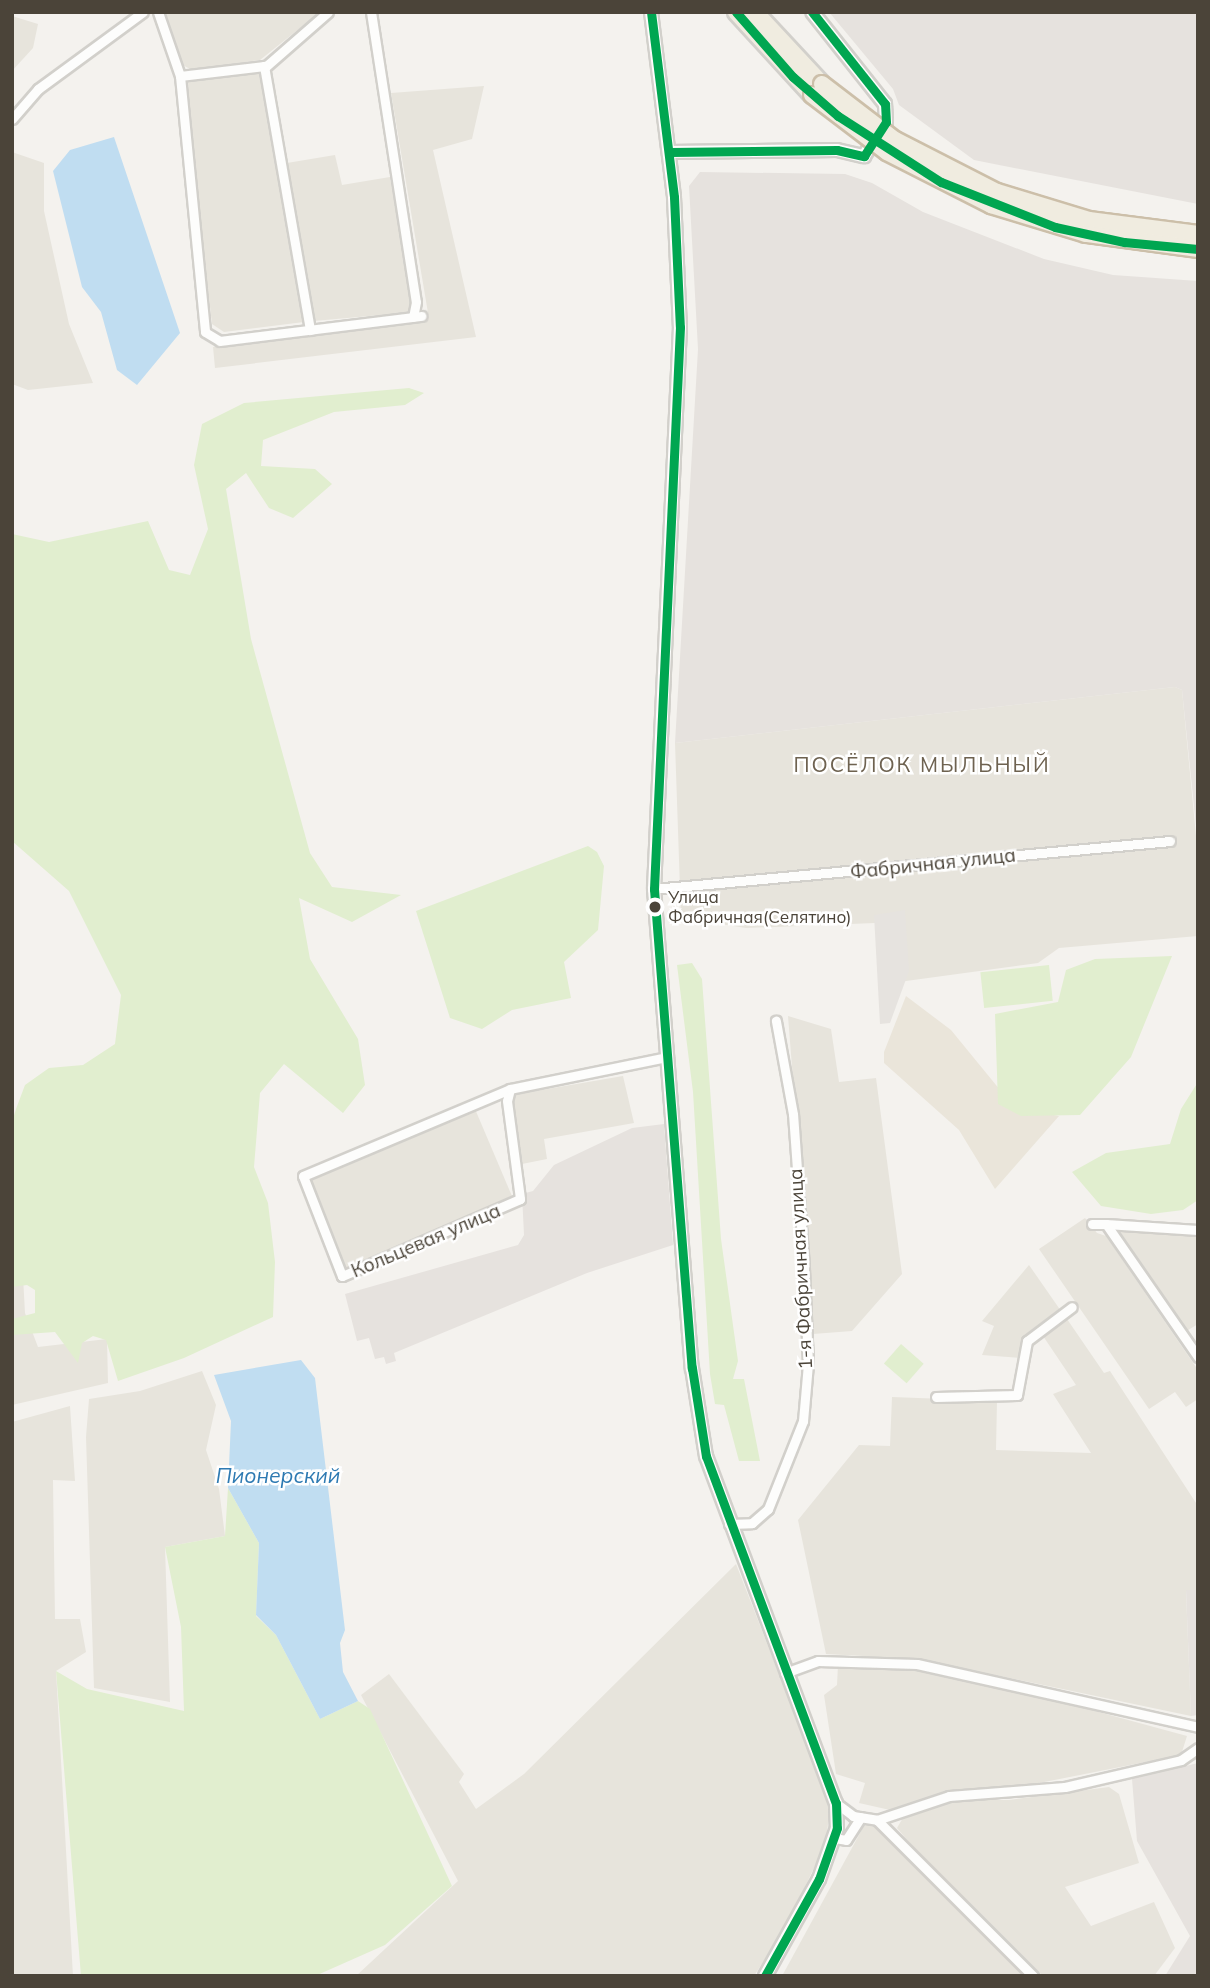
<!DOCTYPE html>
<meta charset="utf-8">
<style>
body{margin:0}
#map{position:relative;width:1210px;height:1988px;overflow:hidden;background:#f4f2ee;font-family:Mulish,sans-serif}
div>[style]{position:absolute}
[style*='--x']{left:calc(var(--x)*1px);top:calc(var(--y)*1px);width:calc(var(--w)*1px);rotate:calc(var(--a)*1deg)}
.residential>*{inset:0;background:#e7e4dc;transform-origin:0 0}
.industrial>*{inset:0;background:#e6e2de}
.education>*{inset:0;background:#eae5da}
.green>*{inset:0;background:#e1eecf;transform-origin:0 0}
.parking>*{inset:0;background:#e6e3df}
.water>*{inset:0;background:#c0ddf1}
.roads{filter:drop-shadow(2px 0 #d2d0cb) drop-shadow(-2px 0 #d2d0cb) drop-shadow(0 2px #d2d0cb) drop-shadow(0 -2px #d2d0cb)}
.minor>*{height:9px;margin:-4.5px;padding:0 4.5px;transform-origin:4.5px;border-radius:4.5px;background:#fdfdfc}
.tertiary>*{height:12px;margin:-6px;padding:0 6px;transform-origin:6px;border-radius:6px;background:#fdfdfc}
.trunk>*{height:16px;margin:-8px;padding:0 8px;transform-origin:8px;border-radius:8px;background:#f0ece0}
.bridges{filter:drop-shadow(2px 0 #ccbfa9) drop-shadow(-2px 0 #ccbfa9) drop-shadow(0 2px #ccbfa9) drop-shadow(0 -2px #ccbfa9)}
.trunk-bridge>*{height:16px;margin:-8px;padding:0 8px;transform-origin:8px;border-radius:8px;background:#f0ece0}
.bus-1>*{height:9px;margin:-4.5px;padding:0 4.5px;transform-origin:4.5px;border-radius:4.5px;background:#00a651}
.dots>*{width:19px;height:19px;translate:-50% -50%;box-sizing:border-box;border:4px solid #fff;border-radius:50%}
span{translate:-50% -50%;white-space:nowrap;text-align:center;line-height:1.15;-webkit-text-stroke:5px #fff;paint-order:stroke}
.bus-label{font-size:17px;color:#4b4439}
.left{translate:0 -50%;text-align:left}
.street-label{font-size:19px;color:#4b4439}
.neighbourhood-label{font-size:21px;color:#6e6250;letter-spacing:2px}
.water-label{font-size:21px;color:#2e7ab2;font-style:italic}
.frame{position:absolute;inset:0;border:14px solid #4b4439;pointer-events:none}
</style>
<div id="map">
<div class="residential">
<i style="clip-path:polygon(163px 12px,320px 12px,260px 60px,192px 70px,177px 62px)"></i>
<i style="clip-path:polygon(12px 16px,38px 24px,33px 48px,12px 71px)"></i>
<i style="clip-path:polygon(264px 71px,304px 322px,224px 332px,212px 324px,183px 77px)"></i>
<i style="clip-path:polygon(484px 86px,472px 139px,433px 150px,476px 337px,215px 368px,213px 347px,419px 319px,428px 313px,391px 93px)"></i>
<i style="clip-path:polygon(12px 152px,44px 163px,44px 211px,69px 324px,93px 383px,28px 390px,12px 384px)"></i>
<i style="clip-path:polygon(335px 155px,342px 185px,390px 177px,414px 312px,314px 321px,287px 163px)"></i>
<i style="clip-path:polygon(1175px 687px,1182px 690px,1197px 846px,1198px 936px,1059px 948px,1038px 963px,884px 984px,875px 923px,746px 928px,681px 918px,675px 743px)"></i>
<i style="clip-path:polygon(788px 1016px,831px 1029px,839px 1082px,876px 1078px,902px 1274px,852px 1331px,813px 1334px)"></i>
<i style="clip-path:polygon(12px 1074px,25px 1313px,38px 1347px,107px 1339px,108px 1383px,12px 1405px)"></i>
<i style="clip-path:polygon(623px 1076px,634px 1123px,544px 1139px,547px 1159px,517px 1165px,507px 1096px)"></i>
<i style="left:475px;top:1109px;width:96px;height:181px;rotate:67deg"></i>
<i style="clip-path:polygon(1085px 1218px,1097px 1233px,1106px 1236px,1198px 1370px,1198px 1399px,1186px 1407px,1175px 1392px,1149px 1409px,1039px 1249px)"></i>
<i style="clip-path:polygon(1112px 1226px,1198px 1232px,1198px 1324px,1185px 1332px)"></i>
<i style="clip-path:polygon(1029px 1265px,1061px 1311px,1023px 1338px,1021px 1358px,982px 1355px,994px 1326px,982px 1321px)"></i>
<i style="clip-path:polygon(1067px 1319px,1104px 1373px,1110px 1371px,1198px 1506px,1198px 1590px,1186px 1591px,1191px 1716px,919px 1659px,826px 1654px,798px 1520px,859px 1445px,890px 1446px,892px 1397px,997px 1401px,996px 1450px,1091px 1453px,1053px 1394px,1076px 1385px,1043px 1336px)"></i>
<i style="clip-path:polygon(202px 1371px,216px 1405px,206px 1450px,219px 1489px,225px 1536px,165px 1547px,170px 1702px,94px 1688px,86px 1437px,89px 1399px,140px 1391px)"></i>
<i style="clip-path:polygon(70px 1406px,75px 1481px,53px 1480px,55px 1619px,80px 1619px,86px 1652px,56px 1671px,73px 1976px,12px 1976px,12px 1422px)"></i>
<i style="clip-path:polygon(736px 1564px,830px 1805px,826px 1843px,785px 1928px,754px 1976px,356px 1976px,458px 1881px,361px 1695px,389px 1674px,464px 1774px,459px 1782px,476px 1809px,524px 1774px)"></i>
<i style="clip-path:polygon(838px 1665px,911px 1669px,996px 1684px,1187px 1736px,1181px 1755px,1014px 1788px,969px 1788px,890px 1810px,859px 1803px,865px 1783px,836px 1774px,824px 1695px,837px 1685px)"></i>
<i style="clip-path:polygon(1109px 1787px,1119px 1794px,1139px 1863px,1065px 1887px,1091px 1926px,1154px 1902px,1175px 1948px,1154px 1976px,1043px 1976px,927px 1863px,897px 1828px,904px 1816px,960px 1800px,1009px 1800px)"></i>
<i style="clip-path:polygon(865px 1824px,881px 1829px,1026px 1976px,782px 1976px)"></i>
</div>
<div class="industrial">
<i style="clip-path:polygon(829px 12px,1198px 12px,1198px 204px,974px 160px,899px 105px,893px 89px)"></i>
<i style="clip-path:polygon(700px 172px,845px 174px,872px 183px,923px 212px,1044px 259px,1113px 275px,1198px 281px,1198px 845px,1182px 690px,1175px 687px,675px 743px,698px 349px,689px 186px)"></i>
<i style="clip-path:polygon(664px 1124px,673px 1245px,587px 1273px,394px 1353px,396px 1361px,386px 1364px,384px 1357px,375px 1359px,369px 1338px,357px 1341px,345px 1294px,518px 1245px,524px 1235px,522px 1194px,533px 1191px,554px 1165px,632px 1128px)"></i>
<i style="clip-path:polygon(1186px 1590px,1198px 1590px,1198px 1715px,1191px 1716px)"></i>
<i style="clip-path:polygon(1198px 1763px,1198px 1976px,1165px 1976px,1190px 1936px,1137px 1841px,1132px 1779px)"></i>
</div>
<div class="education">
<i style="clip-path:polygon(906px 996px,951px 1030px,1014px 1107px,1059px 1116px,995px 1189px,959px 1130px,884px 1063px,884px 1052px)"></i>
</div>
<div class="green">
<i style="clip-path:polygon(409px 388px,424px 393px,405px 405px,334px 412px,263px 440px,261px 466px,315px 469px,332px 484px,293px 518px,269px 508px,246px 473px,226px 489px,251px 639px,310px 853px,332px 887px,401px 895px,352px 922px,299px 898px,310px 959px,358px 1039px,365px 1085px,343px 1113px,284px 1064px,260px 1093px,254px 1167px,268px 1203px,275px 1262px,273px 1317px,184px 1358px,118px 1381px,106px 1340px,93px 1336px,82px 1343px,78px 1363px,55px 1332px,12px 1335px,12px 1319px,35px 1313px,35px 1290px,27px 1285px,12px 1287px,12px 1122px,16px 1109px,25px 1085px,49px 1068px,83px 1065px,115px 1044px,121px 995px,69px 891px,12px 841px,12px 534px,49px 542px,148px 521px,169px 570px,190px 575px,208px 529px,194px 465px,202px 424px,244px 403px)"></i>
<i style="clip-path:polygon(588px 846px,597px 852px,604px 866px,598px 930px,564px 962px,571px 998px,512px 1010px,482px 1029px,450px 1018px,416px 911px)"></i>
<i style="clip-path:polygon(1172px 956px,1131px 1057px,1080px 1115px,1021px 1116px,998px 1104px,995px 1014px,1058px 1002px,1066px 970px,1095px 959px)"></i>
<i style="clip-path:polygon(692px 963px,702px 979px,721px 1239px,738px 1361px,733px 1379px,744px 1379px,760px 1461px,739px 1461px,724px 1405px,715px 1404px,710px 1374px,693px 1092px,677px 965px)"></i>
<i style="left:1049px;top:965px;width:36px;height:69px;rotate:84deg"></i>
<i style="clip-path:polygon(1198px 1082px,1198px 1200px,1183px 1210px,1151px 1214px,1101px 1206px,1072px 1172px,1106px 1153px,1170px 1144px,1181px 1109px)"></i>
<i style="left:901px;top:1344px;width:30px;height:26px;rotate:41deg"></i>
<i style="clip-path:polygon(228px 1488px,259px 1543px,256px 1616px,276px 1635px,320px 1719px,358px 1701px,370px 1709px,452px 1886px,385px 1945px,315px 1976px,81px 1976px,56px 1671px,87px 1689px,184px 1711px,181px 1627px,165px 1547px,225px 1536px)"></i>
</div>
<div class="parking">
<i style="clip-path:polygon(905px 910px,909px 971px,890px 1023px,880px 1024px,874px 915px)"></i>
</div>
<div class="water">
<i style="clip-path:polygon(114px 137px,180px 333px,137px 385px,117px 370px,101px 312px,82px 287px,53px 171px,70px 150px)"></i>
<i style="clip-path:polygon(301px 1360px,315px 1378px,345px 1630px,340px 1643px,343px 1672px,358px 1701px,320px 1719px,276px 1635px,256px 1615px,259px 1543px,228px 1488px,231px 1421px,214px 1375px)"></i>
</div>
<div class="roads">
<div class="minor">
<i style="--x:158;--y:12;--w:68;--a:71"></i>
<i style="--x:180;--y:76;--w:257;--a:84.4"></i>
<i style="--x:205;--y:332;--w:17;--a:31"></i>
<i style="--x:220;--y:341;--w:203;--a:-7.1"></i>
<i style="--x:371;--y:12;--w:293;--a:81.2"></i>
<i style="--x:416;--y:302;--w:15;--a:101"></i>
<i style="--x:264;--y:68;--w:85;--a:-41.2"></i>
<i style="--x:180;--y:76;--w:85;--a:-6.8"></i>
<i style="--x:264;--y:66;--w:268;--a:80.1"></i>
<i style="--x:12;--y:119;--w:40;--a:-49"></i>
<i style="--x:38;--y:89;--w:130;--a:-36.3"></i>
<i style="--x:654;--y:889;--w:518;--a:-5.31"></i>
<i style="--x:510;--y:1089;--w:12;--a:104"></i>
<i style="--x:507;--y:1101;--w:99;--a:82.4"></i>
<i style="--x:520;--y:1199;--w:194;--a:156.6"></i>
<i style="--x:342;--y:1276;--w:107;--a:-111.3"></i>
<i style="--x:303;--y:1176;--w:225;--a:-22.8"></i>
<i style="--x:510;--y:1089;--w:160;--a:-11.5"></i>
<i style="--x:1092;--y:1224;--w:14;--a:0"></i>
<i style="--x:1106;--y:1224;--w:162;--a:55.3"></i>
<i style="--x:1106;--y:1224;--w:92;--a:3.7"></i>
<i style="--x:936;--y:1397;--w:81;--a:-1.4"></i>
<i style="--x:1017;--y:1395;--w:55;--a:-79.5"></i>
<i style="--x:1027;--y:1341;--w:56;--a:-37.1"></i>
<i style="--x:729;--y:1524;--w:23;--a:-2"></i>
<i style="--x:752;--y:1523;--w:21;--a:-41"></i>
<i style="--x:768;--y:1509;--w:95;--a:-68.3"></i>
<i style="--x:803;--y:1421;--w:57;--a:-85"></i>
<i style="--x:808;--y:1364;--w:97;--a:-92.4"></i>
<i style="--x:804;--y:1267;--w:153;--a:-94.1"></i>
<i style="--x:793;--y:1114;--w:95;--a:-100.4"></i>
<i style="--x:785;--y:1673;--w:35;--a:-20"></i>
<i style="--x:818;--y:1661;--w:99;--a:1.7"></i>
<i style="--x:917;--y:1664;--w:288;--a:12.6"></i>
<i style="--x:836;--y:1803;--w:21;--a:37"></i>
<i style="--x:853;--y:1816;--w:24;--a:9"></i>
<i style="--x:877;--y:1820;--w:221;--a:45"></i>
<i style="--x:877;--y:1820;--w:76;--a:-18.4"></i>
<i style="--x:949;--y:1796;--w:116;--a:-4.4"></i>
<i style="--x:1065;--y:1787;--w:119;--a:-13.1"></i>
<i style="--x:1181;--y:1760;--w:21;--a:-35"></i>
<i style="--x:834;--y:1838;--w:12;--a:9"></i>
<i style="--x:846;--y:1840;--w:27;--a:-57"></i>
</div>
<div class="tertiary">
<i style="--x:651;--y:12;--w:186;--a:82.9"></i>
<i style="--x:674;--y:197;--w:130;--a:87.4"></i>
<i style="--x:680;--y:327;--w:563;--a:92.65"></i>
<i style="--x:654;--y:889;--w:481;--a:85.5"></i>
<i style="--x:692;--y:1368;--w:89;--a:81"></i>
<i style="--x:706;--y:1456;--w:371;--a:69.5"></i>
<i style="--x:836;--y:1803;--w:25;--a:88"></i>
<i style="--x:837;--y:1828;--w:54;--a:109.4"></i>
<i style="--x:819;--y:1879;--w:111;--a:119.1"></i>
<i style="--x:670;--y:152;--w:167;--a:-0.7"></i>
<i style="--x:837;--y:150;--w:28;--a:13"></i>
<i style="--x:864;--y:156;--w:40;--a:-57.1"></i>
<i style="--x:886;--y:122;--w:18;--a:-93"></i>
<i style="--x:885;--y:104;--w:117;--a:-128.4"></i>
</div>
<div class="trunk">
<i style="--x:736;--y:12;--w:113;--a:47.5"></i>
<i style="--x:755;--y:12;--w:98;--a:47.1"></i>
</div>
</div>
<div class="bridges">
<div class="trunk-bridge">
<i style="--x:822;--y:84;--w:92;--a:37.5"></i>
<i style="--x:895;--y:140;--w:114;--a:27"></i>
<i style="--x:997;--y:192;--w:96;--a:16.9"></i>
<i style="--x:1089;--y:220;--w:110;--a:7.3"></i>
<i style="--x:812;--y:95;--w:94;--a:37.2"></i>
<i style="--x:887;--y:152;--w:117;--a:27"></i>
<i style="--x:991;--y:205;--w:99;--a:17"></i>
<i style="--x:1086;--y:234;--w:113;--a:7.6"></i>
</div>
</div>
<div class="bus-1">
<i style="--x:651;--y:12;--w:186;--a:82.9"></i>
<i style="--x:674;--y:197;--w:130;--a:87.4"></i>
<i style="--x:680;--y:327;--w:563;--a:92.65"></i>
<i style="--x:654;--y:889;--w:481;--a:85.5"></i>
<i style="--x:692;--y:1368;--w:89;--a:81"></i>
<i style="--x:706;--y:1456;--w:371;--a:69.5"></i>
<i style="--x:836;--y:1803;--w:25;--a:88"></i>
<i style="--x:837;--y:1828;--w:54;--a:109.4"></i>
<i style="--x:819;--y:1879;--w:111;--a:119.1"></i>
<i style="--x:736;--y:12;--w:86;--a:48.8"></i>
<i style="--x:793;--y:77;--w:60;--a:40.9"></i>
<i style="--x:838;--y:116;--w:122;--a:32.7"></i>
<i style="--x:941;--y:182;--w:123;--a:21.5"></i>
<i style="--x:1055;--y:227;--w:71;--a:12.3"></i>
<i style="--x:1124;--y:242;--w:74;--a:5.4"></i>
<i style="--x:670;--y:152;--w:167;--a:-0.7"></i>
<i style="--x:837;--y:150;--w:28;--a:13"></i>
<i style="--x:864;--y:156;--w:40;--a:-57.1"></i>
<i style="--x:886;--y:122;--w:18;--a:-93"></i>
<i style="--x:885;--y:104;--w:117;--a:-128.4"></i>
</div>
<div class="dots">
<i style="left:655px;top:907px;background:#4b4439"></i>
</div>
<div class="bus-label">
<span class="left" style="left:668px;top:907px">Улица<br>Фабричная(Селятино)</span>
</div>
<div class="street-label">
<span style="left:933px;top:864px;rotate:-6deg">Фабричная улица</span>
<span style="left:426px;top:1241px;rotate:-23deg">Кольцевая улица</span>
<span style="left:801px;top:1269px;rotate:-93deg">1-я Фабричная улица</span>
</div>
<div class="neighbourhood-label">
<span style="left:922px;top:764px">ПОСЁЛОК МЫЛЬНЫЙ</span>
</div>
<div class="water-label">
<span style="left:278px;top:1475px">Пионерский</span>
</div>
<div class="frame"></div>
</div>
